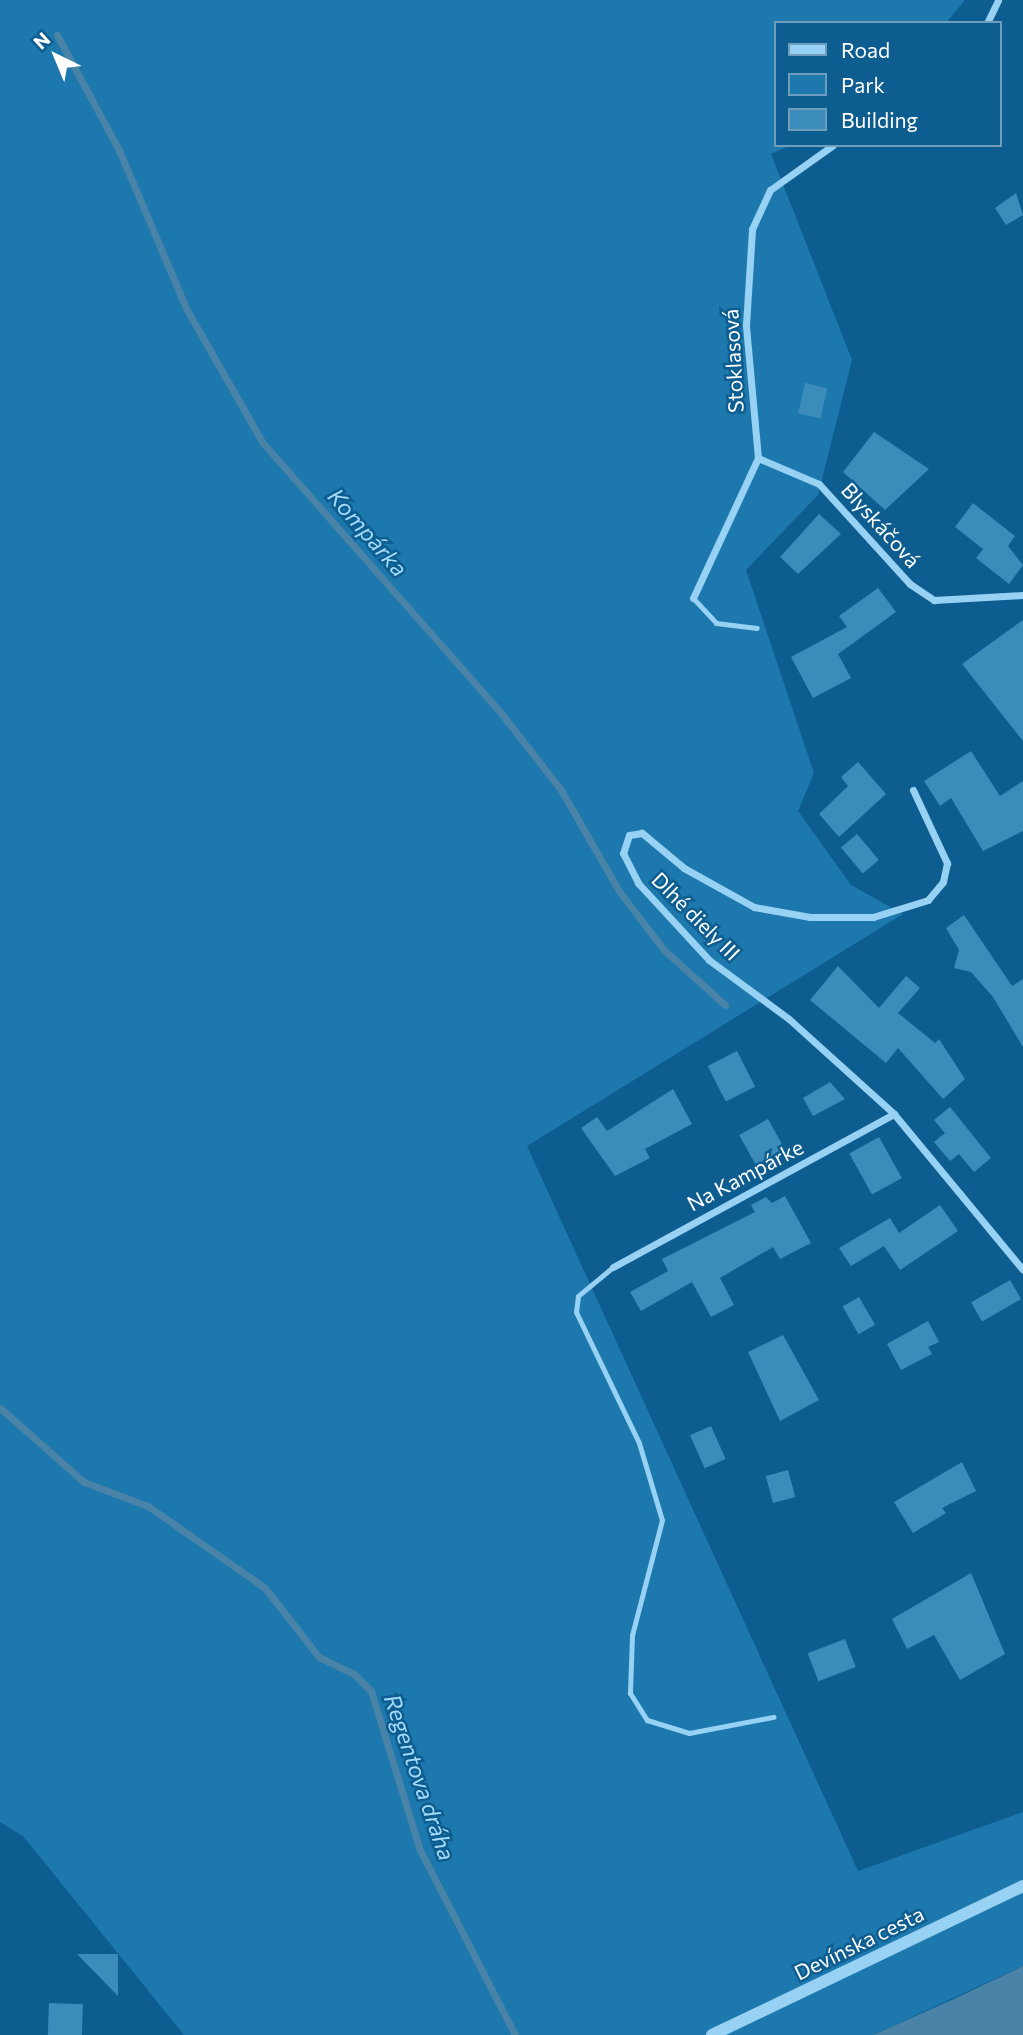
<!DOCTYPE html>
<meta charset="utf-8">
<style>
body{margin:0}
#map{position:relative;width:1023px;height:2035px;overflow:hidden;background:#0e5d90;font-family:Commissioner,sans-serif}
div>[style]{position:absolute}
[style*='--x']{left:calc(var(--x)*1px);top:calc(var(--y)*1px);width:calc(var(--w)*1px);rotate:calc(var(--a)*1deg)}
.green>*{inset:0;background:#1c78ad}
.water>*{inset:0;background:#4983a7}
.stream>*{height:7px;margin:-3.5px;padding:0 3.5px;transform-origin:3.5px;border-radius:3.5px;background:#4983a7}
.building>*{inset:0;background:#3b8bbb;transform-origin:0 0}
.service>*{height:5px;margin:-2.5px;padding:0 2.5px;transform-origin:2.5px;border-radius:2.5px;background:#97d1f4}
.minor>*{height:7px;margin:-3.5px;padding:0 3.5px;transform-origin:3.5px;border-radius:3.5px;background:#97d1f4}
.tertiary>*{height:12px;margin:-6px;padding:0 6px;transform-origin:6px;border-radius:6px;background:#97d1f4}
span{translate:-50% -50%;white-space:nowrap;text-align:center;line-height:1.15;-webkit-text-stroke:5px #0e5d90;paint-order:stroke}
.street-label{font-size:21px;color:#fff}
.water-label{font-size:23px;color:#a3dbfb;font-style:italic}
.legend{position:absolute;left:774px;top:21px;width:228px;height:126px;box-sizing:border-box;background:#0e5d90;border:2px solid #6e9ebc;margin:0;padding:9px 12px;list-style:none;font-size:21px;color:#fff}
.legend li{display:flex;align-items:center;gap:14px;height:35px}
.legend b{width:35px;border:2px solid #6e9ebc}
.north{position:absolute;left:21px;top:21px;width:70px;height:70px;-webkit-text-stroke:5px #0e5d90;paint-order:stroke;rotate:317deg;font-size:19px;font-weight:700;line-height:28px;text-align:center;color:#fff}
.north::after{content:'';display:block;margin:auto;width:24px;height:32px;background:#fff;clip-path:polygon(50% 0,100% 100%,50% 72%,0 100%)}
</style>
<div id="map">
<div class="green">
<i style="clip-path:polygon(0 0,965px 0,946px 23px,776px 23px,776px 145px,791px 145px,771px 154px,852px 360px,818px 495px,746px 570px,814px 773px,798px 811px,851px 885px,903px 914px,527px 1146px,858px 1871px,1023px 1812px,1023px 1966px,873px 2035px,184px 2035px,23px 1836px,0 1822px)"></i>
</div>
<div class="water">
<i style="clip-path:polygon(1023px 1966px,1023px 2035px,873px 2035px,956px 1998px)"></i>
</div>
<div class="stream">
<i style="--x:57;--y:35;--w:131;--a:61.7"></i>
<i style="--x:119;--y:150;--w:174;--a:67"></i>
<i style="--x:187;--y:310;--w:153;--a:60.3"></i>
<i style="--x:263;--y:443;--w:354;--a:48.6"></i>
<i style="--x:497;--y:708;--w:104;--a:52"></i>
<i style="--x:561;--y:790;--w:116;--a:60.1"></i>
<i style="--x:619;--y:891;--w:74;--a:52.7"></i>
<i style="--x:664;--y:950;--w:82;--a:42"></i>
<i style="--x:0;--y:1408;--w:112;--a:41.4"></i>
<i style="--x:84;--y:1482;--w:68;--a:20.6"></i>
<i style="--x:148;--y:1506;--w:143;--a:35"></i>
<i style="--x:265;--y:1588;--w:88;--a:52"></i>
<i style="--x:319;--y:1657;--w:39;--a:26"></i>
<i style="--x:354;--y:1674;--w:24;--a:45"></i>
<i style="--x:371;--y:1691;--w:166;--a:72.9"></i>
<i style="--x:420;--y:1850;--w:208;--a:62.8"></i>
</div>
<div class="building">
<i style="clip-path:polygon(1016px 193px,1023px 215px,1006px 225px,995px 208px)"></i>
<i style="left:805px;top:383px;width:23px;height:31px;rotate:13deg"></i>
<i style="clip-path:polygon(874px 432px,929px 469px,885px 510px,843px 472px)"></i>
<i style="clip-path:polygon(973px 503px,1015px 536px,1008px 546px,1023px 565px,1009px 584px,976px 558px,983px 549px,955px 527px)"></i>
<i style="clip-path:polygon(819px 514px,841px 534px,798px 574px,780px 557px)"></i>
<i style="clip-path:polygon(878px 588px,896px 612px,838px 654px,851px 678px,813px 698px,791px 657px,847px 627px,839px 616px)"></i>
<i style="clip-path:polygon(1023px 620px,1023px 741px,962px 664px)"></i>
<i style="clip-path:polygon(971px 751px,1000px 796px,1023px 781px,1023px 831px,983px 851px,951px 798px,940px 806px,924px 781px)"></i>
<i style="clip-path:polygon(858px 762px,886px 794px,839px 837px,819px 814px,848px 786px,841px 777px)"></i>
<i style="left:857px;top:834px;width:34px;height:21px;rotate:50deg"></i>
<i style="clip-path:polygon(964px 915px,1012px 986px,1023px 979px,1023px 1047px,993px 997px,971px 972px,954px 968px,959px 950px,946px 928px)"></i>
<i style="clip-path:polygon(838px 966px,879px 1008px,906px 976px,920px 988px,898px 1013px,935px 1043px,939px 1039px,965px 1079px,943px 1099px,898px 1048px,886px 1063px,810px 1000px)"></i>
<i style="left:737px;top:1051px;width:40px;height:33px;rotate:63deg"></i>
<i style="clip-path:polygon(830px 1082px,845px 1099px,813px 1116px,803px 1098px)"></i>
<i style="clip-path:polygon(673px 1089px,692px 1124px,645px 1149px,650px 1158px,615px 1176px,581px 1128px,597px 1117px,607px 1131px)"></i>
<i style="clip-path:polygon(950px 1107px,991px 1158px,974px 1172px,959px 1154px,950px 1161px,934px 1142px,945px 1133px,934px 1120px)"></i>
<i style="left:768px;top:1119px;width:35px;height:33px;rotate:61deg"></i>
<i style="left:879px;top:1137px;width:47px;height:34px;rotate:61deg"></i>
<i style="clip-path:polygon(785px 1196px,811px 1243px,780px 1259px,773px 1247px,720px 1278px,734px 1305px,711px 1317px,692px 1282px,641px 1311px,630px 1292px,668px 1271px,662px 1259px,755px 1212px,751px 1205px,766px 1197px,772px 1203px)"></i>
<i style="clip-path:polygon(940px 1205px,958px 1231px,900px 1270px,884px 1246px,851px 1266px,839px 1248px,890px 1218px,899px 1233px)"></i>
<i style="left:1010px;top:1280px;width:22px;height:45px;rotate:60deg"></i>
<i style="left:859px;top:1297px;width:32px;height:19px;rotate:60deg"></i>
<i style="clip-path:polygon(928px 1321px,939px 1342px,928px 1347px,932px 1354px,901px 1370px,887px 1344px)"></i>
<i style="clip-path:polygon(783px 1335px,819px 1400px,780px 1421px,748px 1352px)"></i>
<i style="left:711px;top:1426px;width:36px;height:23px;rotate:66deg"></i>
<i style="clip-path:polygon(962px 1462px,976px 1491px,942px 1508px,946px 1513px,913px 1533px,894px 1502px)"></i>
<i style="left:788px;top:1470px;width:28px;height:23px;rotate:75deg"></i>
<i style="clip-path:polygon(971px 1573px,1005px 1654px,960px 1680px,934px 1635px,907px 1649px,892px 1619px)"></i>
<i style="left:845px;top:1639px;width:30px;height:40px;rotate:69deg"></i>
<i style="clip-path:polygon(77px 1954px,118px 1954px,118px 1996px)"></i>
<i style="left:49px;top:2003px;width:34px;height:32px;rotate:2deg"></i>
</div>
<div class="service">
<i style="--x:693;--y:598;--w:34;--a:47"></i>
<i style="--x:716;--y:623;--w:41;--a:7"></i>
<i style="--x:613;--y:1267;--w:45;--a:140.4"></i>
<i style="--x:578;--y:1296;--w:16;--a:97"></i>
<i style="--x:576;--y:1312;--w:145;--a:64.3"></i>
<i style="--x:639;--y:1443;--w:80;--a:73.4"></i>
<i style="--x:662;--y:1520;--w:119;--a:104.6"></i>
<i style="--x:632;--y:1635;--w:58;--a:92"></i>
<i style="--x:630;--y:1693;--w:32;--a:58"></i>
<i style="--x:647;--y:1720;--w:44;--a:17.2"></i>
<i style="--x:689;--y:1733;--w:86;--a:-10.8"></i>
</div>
<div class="minor">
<i style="--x:987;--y:23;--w:25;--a:-64"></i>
<i style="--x:758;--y:458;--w:66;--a:23.1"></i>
<i style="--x:819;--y:484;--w:135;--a:47.7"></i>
<i style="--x:910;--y:584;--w:29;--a:34"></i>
<i style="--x:934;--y:600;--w:89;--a:-3.2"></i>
<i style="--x:693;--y:598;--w:154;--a:-65.1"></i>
<i style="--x:758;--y:458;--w:134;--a:-95.2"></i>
<i style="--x:746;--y:325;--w:96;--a:-86.4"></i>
<i style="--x:752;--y:229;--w:43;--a:-65.2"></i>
<i style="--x:770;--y:190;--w:77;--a:-35.5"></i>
<i style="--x:913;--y:790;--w:81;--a:65"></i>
<i style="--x:947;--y:863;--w:19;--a:102"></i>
<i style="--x:943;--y:882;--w:23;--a:130"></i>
<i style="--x:928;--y:900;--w:58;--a:162.8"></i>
<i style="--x:873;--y:917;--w:63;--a:180"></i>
<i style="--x:810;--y:917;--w:57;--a:-169.9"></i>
<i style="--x:754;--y:907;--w:80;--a:-150.9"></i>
<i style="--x:684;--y:868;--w:55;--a:-140.2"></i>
<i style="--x:642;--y:833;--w:13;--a:171"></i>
<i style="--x:629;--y:835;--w:19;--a:108"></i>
<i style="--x:623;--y:853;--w:34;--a:63"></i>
<i style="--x:638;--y:883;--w:105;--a:47.3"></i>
<i style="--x:709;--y:960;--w:99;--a:36.4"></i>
<i style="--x:789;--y:1019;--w:142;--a:42.1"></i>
<i style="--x:894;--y:1114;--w:202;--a:50.4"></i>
<i style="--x:613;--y:1267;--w:320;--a:-28.6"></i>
</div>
<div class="tertiary">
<i style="--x:712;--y:2035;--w:345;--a:-25.6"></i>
</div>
<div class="street-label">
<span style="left:733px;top:361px;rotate:-93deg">Stoklasová</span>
<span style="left:881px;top:525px;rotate:48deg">Blyskáčová</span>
<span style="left:696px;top:916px;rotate:45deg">Dlhé diely III</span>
<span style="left:745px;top:1175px;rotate:-28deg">Na Kampárke</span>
<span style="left:859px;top:1943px;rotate:-26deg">Devínska cesta</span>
</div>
<div class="water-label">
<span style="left:368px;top:532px;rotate:49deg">Kompárka</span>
<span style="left:420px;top:1777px;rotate:71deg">Regentova dráha</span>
</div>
<ul class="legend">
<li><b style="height:9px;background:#97d1f4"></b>Road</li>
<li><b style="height:19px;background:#1c78ad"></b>Park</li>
<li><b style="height:19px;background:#3b8bbb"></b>Building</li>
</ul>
<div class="north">N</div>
</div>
